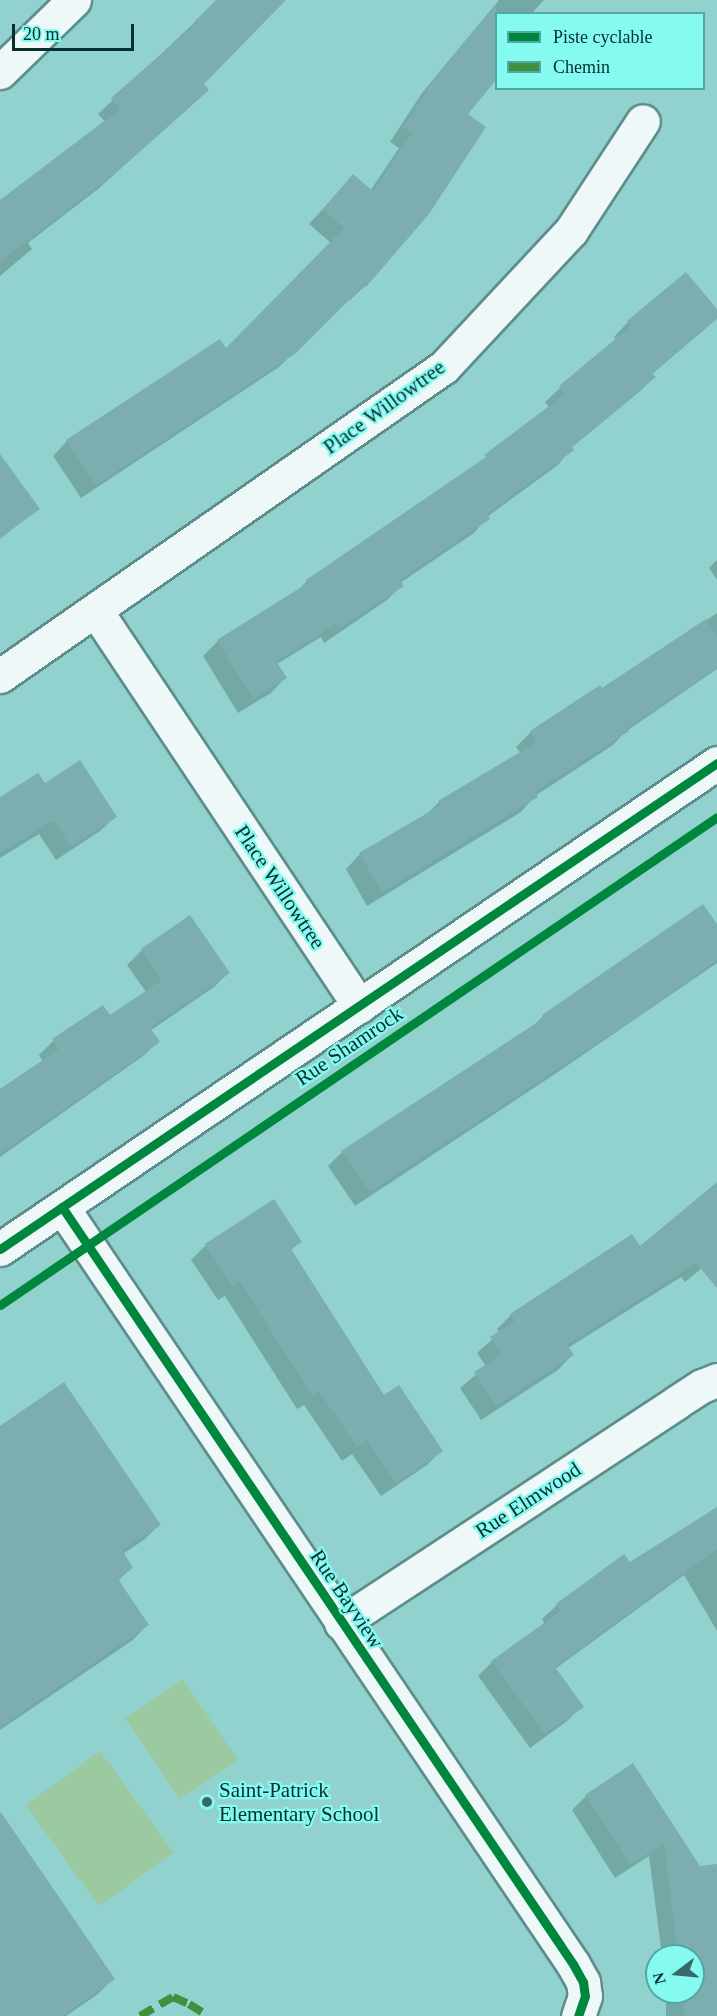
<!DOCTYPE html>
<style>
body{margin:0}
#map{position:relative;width:717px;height:2016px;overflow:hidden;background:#92d2ce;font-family:"Times New Roman",serif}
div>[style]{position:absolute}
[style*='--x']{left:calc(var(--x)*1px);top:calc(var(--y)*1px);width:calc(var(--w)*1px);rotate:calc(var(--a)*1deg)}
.green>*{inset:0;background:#9bcaa1;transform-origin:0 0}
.shadow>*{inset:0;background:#0003}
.building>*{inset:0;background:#7cadaf}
.roads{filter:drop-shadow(2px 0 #5d8e8b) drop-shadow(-2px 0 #5d8e8b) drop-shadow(0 2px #5d8e8b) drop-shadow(0 -2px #5d8e8b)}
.minor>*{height:33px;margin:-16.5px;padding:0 16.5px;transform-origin:16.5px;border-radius:16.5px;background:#eff8f8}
.quiet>*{height:8px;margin-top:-4px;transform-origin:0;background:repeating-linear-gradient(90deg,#40903f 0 15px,transparent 0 23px)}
.cycleway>*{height:9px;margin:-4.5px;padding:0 4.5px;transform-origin:4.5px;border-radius:4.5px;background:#00873e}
.dots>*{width:16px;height:16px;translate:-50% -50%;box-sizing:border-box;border:3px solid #84faf1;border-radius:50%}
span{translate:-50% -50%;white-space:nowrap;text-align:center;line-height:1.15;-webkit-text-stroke:4.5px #84faf1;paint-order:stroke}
.street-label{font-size:21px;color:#072f2d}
.poi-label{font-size:21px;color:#072f2d}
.left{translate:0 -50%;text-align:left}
.legend{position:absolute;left:495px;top:12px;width:210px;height:78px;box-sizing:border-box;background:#84faf1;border:2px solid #52a9a3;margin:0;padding:8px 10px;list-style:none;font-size:18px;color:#072f2d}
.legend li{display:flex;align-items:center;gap:12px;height:30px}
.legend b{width:30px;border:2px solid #52a9a3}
.north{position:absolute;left:645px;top:1944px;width:60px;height:60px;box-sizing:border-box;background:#84faf1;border:2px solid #52a9a3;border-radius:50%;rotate:254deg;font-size:16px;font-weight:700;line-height:24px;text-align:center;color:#072f2d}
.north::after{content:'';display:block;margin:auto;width:21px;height:27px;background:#386865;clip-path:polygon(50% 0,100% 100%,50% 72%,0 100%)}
.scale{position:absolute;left:12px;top:24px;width:122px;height:27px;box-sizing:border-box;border:3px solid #072f2d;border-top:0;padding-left:8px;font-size:18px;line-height:21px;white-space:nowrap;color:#072f2d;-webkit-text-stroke:4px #84faf1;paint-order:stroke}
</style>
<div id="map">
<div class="green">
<i style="left:183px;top:1679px;width:98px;height:70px;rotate:56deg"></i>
<i style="left:100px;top:1751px;width:125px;height:92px;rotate:54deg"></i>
</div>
<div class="shadow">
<i style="clip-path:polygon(218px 0,284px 0,202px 84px,193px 104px,98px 189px,28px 243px,32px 249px,0 276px,0 201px,105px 122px,98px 114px)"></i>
<i style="clip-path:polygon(499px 0,544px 0,531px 14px,496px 14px,496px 78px,466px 115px,427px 214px,365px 286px,350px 300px,348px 298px,279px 367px,81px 498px,53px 456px,67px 441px,225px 351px,331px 243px,309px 224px,353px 176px,370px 191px,399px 148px,390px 142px,422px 93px)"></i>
<i style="clip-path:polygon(685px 274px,717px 311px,717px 318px,705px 329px,651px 375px,654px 377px,639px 392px,571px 448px,558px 465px,487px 517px,474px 533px,400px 583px,402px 585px,387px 600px,324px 643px,321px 637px,277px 664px,285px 678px,271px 693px,238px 713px,203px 656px,218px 641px,295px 593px,307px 581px,473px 468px,550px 408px,545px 402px,560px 388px,617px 341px,614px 337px,628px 322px)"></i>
<i style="clip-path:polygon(0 457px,38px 508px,0 539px)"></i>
<i style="clip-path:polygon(717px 560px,717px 580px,709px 568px)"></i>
<i style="clip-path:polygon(717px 613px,717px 669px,625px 732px,613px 745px,535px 796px,521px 812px,367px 906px,346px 869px,360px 854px,425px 816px,439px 802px,521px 754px,516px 747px,531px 732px,600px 688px,602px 691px)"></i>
<i style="clip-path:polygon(44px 786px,115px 817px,100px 831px,56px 860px,39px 834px,0 858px,0 799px)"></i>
<i style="clip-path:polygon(703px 906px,717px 926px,717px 963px,555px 1074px,355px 1206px,328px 1166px,342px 1152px,530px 1029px,543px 1016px)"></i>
<i style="clip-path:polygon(189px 917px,228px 973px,214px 987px,150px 1031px,158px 1042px,143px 1056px,0 1157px,0 1090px,43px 1062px,39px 1055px,53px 1041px,110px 1017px,146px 992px,127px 965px,142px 950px)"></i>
<i style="clip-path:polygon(717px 1184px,717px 1256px,685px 1282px,681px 1277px,568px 1348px,572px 1355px,558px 1370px,481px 1420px,460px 1388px,486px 1366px,477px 1353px,499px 1333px,497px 1329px,511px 1315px,639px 1249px)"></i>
<i style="clip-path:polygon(273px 1201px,300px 1241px,291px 1250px,384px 1397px,441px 1451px,427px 1465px,381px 1496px,352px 1454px,342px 1461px,304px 1405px,297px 1409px,225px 1296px,218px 1300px,191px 1260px,206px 1245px)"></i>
<i style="clip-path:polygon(0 1427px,159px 1525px,145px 1539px,123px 1554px,131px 1568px,118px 1581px,147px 1625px,133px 1640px,0 1730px)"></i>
<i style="clip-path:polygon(717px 1509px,717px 1631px,684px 1575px,555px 1669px,582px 1706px,567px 1721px,530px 1748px,478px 1676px,492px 1662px,545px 1624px,542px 1619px,557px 1605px,624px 1556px,629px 1564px)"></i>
<i style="clip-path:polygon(633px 1765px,699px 1867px,717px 1865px,717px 2016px,666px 2016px,666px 1992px,693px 1992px,693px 1956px,662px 1956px,649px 1856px,615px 1878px,572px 1810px,586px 1796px)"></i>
<i style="clip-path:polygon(0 1823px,113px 1979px,98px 1994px,66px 2016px,0 2016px)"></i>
</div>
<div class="building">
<i style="clip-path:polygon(216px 0,286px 0,204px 84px,209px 90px,114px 174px,0 262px,0 200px,120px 109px,111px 98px,197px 23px,195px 21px)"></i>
<i style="clip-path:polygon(496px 4px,496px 80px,468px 114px,486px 127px,429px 214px,366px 287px,364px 285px,296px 353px,96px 485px,66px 440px,220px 339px,226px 348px,344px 228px,323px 209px,353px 174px,373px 191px,412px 133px,403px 127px,439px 72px)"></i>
<i style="clip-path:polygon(686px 272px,717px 309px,717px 319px,652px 373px,656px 377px,572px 447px,574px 450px,487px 514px,490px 519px,400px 580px,404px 586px,339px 629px,336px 624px,276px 661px,287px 678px,253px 699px,217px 640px,308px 583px,306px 580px,486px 457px,484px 455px,565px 394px,559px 386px,631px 326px,627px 321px)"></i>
<i style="clip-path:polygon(0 454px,40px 509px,0 538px)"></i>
<i style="clip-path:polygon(706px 619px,717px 636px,717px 668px,627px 728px,629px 731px,535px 792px,538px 797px,382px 892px,359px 853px,441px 805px,438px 801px,537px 742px,530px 731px,600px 685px,602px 688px)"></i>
<i style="clip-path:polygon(80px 760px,117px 817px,71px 847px,54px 820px,0 853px,0 797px,38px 773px,45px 783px)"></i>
<i style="clip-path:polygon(703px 904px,717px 924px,717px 960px,642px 1014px,370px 1192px,341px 1151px,544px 1018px,542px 1015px)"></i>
<i style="clip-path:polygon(190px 915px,230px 973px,150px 1028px,160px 1042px,0 1154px,0 1089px,59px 1049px,52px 1039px,103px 1005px,110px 1015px,162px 980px,141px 949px)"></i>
<i style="clip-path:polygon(717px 1182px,717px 1288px,696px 1263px,567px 1345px,574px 1355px,496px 1406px,474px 1372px,502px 1354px,490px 1337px,515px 1321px,510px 1314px,632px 1234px,640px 1246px)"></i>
<i style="clip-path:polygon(274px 1199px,302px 1242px,291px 1249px,384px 1395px,399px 1385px,443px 1451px,396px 1483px,367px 1440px,357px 1447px,319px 1391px,312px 1396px,240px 1282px,233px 1287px,205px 1244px)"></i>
<i style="clip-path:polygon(64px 1382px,161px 1525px,122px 1550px,133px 1568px,118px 1579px,149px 1625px,0 1727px,0 1426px)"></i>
<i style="clip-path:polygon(717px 1507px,717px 1549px,555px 1667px,584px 1707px,545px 1734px,491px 1661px,561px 1611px,556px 1604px,624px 1554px,630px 1562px)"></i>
<i style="clip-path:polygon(633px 1763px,700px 1866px,717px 1864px,717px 2016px,685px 2016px,682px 1992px,693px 1992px,693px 1956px,678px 1956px,664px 1843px,630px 1865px,585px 1795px)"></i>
<i style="clip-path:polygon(0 1811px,115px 1979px,63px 2016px,0 2016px)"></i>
</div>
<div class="roads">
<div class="minor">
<i style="--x:0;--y:72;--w:103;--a:-44.2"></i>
<i style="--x:96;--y:611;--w:475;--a:56.3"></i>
<i style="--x:0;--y:676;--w:541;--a:-34.84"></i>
<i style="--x:444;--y:367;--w:186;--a:-47"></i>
<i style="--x:571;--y:231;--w:131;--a:-56.8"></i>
<i style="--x:62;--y:1207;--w:913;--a:55.98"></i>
<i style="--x:573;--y:1964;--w:21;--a:61"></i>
<i style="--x:583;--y:1982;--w:14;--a:82"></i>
<i style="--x:585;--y:1996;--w:21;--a:109"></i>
<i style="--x:0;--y:1249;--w:866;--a:-34.13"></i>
<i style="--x:341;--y:1623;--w:402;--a:-33.3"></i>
<i style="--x:677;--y:1402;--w:30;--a:-33"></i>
<i style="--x:702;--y:1386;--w:16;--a:-22"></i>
</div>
</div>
<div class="quiet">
<i style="--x:140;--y:2016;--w:38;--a:-30"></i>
<i style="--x:173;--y:1997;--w:17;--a:24"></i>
<i style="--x:189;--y:2004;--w:22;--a:32"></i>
</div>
<div class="cycleway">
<i style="--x:62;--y:1207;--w:913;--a:55.98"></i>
<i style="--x:573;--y:1964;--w:21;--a:61"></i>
<i style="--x:583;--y:1982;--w:14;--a:82"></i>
<i style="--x:585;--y:1996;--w:21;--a:109"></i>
<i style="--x:0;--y:1249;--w:866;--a:-34.13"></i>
<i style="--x:0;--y:1305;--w:867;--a:-34.24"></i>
</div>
<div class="dots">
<i style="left:207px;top:1802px;background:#386865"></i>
</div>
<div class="street-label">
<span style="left:384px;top:407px;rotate:-36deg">Place Willowtree</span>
<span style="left:280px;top:887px;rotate:56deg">Place Willowtree</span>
<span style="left:349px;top:1046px;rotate:-34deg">Rue Shamrock</span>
<span style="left:528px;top:1500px;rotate:-33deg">Rue Elmwood</span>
<span style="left:347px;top:1599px;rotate:56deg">Rue Bayview</span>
</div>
<div class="poi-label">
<span class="left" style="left:219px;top:1802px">Saint-Patrick<br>Elementary School</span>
</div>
<ul class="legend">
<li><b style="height:8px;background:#00873e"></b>Piste cyclable</li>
<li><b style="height:8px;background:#40903f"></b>Chemin</li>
</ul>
<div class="north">N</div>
<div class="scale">20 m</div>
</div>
